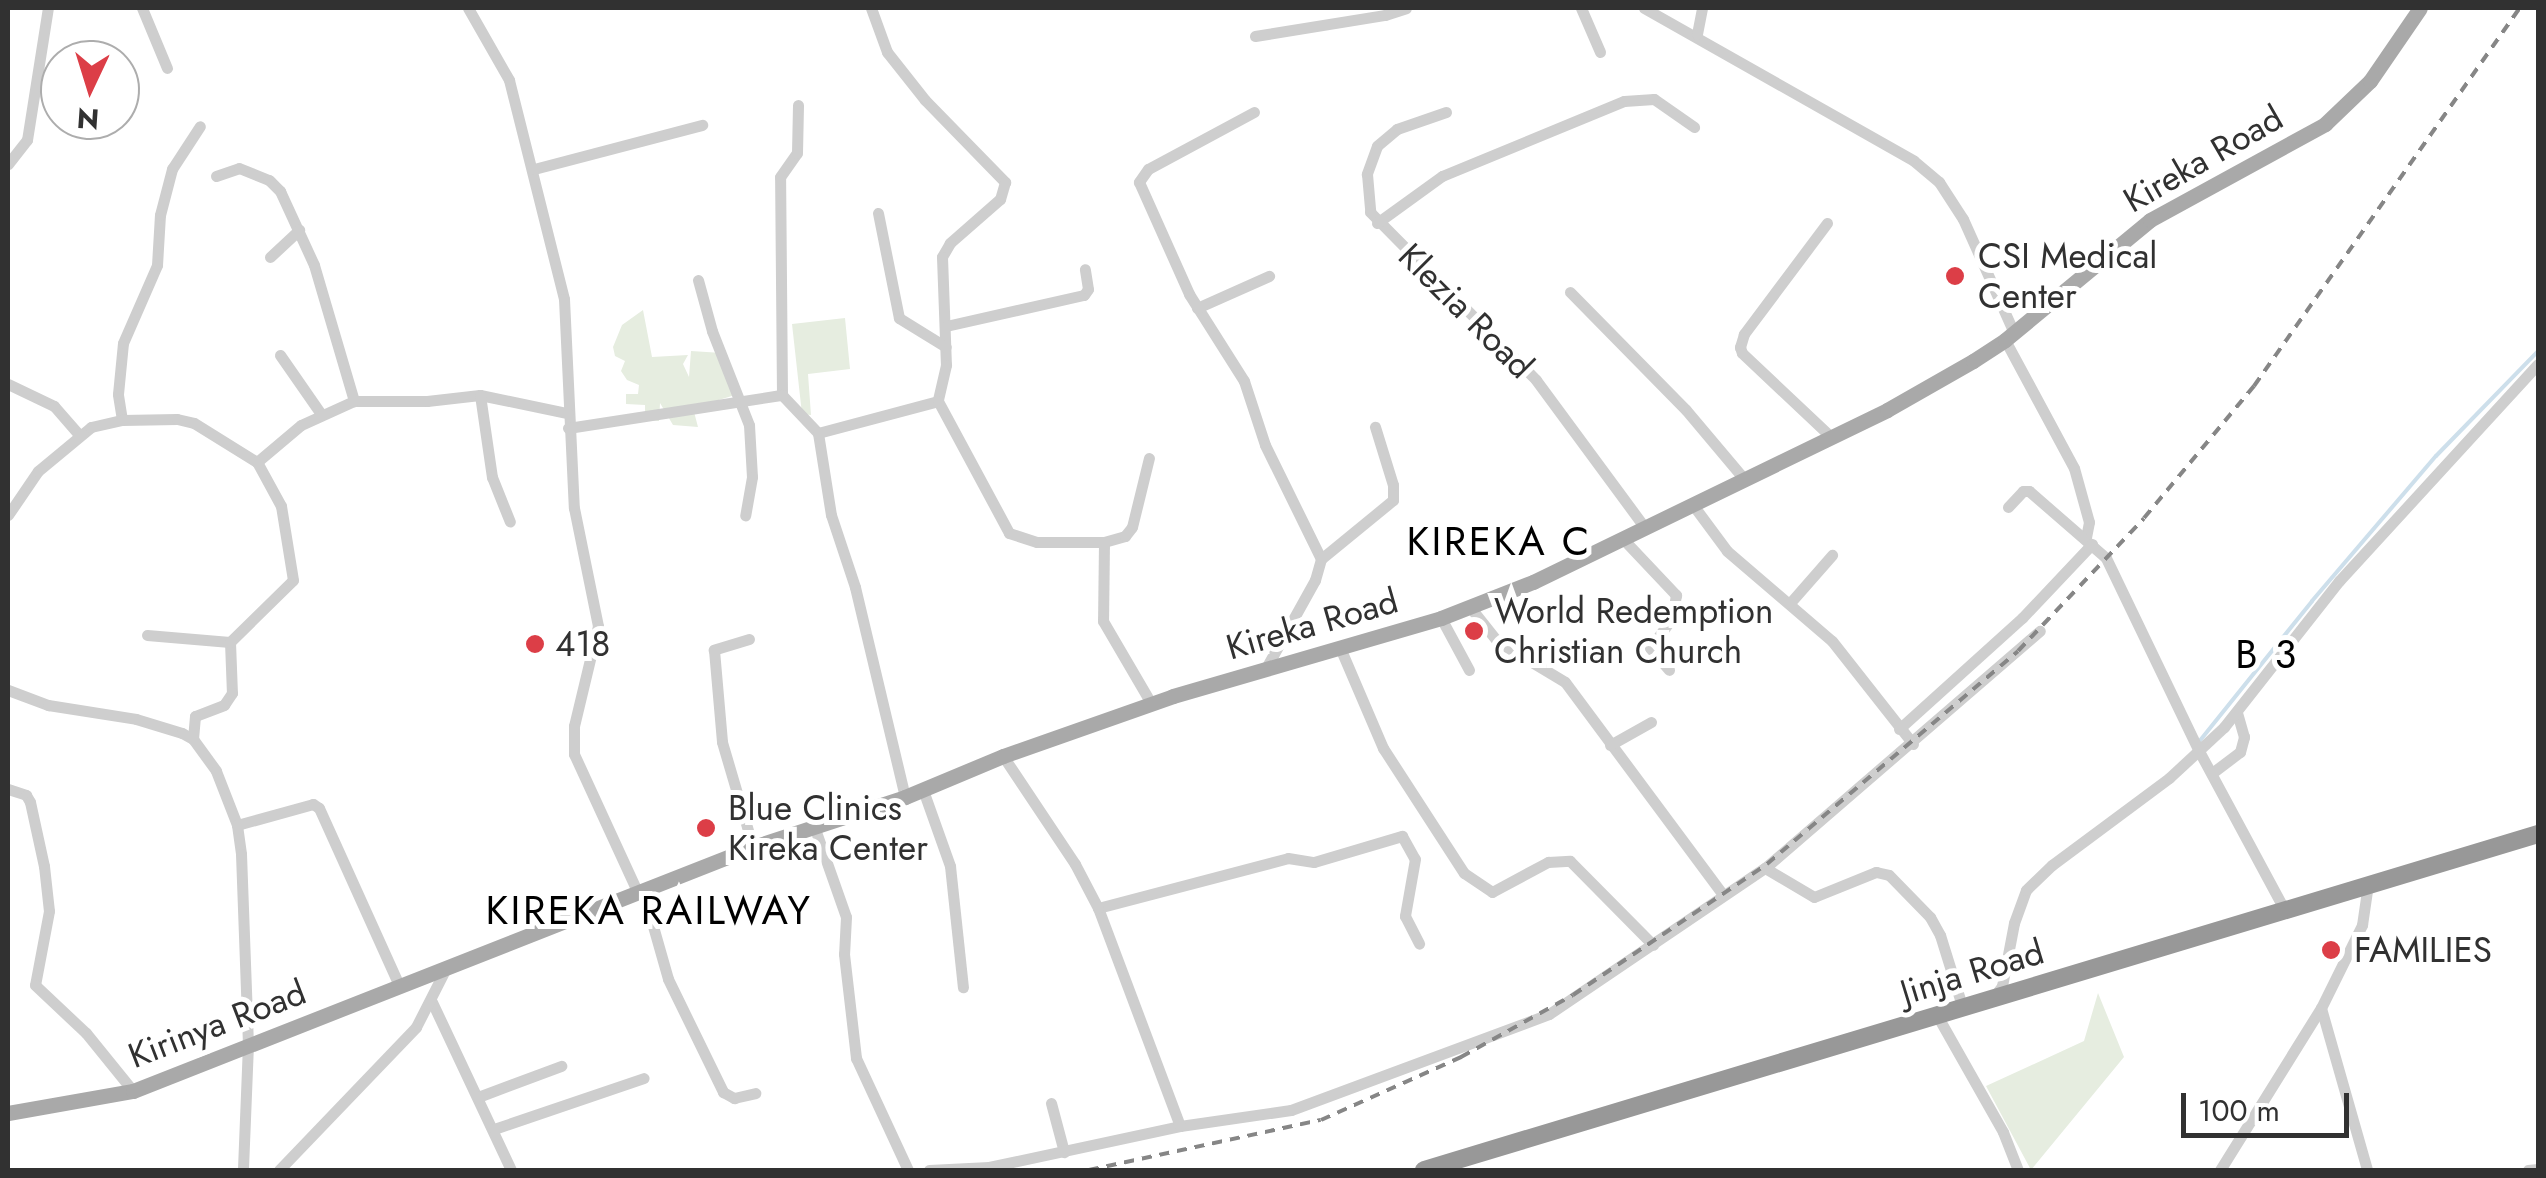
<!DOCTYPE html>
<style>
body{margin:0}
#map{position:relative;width:2546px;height:1178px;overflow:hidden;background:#fff;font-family:Jost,sans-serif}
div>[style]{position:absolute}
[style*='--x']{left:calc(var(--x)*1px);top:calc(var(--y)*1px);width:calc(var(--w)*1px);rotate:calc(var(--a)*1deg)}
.green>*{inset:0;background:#e6ede0}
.stream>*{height:4px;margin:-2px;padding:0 2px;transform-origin:2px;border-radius:2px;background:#cddfeb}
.minor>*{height:11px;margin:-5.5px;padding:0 5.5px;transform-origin:5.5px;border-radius:5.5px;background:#cecece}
.major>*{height:15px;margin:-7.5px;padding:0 7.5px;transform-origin:7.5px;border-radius:7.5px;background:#a9a9a9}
.highway>*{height:18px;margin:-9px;padding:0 9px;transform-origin:9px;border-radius:9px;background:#989898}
.rail>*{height:4px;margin-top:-2px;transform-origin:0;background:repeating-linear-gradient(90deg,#868686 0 10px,transparent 0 18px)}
.dots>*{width:28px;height:28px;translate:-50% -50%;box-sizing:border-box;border:5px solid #fff;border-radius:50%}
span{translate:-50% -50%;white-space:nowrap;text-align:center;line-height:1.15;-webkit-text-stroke:10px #fff;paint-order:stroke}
.street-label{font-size:35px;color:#313131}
.poi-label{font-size:35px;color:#313131}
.left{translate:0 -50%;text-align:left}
.quarter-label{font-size:40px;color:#000;letter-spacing:2.5px}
.frame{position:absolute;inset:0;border:10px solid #313131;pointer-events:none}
.north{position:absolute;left:40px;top:40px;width:100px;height:100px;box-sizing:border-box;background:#fff;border:2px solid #adadad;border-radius:50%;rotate:184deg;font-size:28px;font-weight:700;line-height:40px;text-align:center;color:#313131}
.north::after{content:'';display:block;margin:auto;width:35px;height:45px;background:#dc3e47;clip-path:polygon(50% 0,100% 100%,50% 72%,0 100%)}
.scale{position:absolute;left:2181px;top:1093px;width:168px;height:45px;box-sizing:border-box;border:5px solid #313131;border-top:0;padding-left:12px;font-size:30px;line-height:35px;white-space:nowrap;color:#313131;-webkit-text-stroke:8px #fff;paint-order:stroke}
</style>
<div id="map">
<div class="green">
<i style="clip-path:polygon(643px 310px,652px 357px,688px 355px,683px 364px,689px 377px,691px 351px,722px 353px,735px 395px,693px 408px,698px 427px,673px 425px,660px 403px,659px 421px,645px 420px,645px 405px,626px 404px,626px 394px,638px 394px,639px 385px,627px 380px,621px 371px,625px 361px,615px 356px,613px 347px,622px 325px)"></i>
<i style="clip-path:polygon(845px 318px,850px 369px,808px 374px,811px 415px,802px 414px,792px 324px)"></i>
<i style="clip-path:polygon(2098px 993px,2124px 1057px,2031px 1170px,1986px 1086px,2084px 1041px)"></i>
</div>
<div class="stream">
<i style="--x:2198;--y:743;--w:182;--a:-51.2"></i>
<i style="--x:2312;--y:601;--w:191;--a:-49.5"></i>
<i style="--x:2436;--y:456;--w:146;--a:-45.8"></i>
</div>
<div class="minor">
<i style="--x:142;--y:8;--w:65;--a:67.4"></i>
<i style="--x:468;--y:8;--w:83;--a:60.3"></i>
<i style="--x:509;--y:80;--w:226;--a:75.9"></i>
<i style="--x:564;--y:299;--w:209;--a:87.3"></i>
<i style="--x:574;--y:508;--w:120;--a:78.5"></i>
<i style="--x:598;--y:626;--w:103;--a:103.5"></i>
<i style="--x:574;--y:726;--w:28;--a:90"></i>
<i style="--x:574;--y:754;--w:153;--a:65.3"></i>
<i style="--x:871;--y:8;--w:47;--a:70"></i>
<i style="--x:887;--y:52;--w:61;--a:51.6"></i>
<i style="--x:925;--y:100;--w:115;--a:45.7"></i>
<i style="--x:1005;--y:182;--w:18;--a:106"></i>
<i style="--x:1000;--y:199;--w:67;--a:138.7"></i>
<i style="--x:950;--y:243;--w:16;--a:120"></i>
<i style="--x:942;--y:257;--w:108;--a:87.9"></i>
<i style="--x:946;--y:365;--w:37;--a:103"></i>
<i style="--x:1581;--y:8;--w:48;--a:66.6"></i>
<i style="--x:1644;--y:8;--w:310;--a:29.5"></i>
<i style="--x:1914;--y:161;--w:33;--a:40"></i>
<i style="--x:1939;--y:182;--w:44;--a:57"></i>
<i style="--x:1963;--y:219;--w:125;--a:65.9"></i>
<i style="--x:1697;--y:34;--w:26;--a:-79"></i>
<i style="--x:1255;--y:36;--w:132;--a:-9.2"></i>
<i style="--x:1385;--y:15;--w:22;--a:-18"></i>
<i style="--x:1254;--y:112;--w:120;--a:151.7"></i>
<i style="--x:1148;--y:169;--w:16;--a:125"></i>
<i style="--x:1139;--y:182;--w:123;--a:65.9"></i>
<i style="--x:1189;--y:294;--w:103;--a:57.7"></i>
<i style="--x:1244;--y:381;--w:67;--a:71.8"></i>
<i style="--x:1265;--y:445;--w:127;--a:63.8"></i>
<i style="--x:1321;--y:559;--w:22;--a:106"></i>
<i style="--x:1315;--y:580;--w:103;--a:119.1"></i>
<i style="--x:1446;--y:112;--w:52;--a:160.9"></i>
<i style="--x:1397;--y:129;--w:26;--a:140"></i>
<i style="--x:1377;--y:146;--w:30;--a:110"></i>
<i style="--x:1367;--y:174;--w:38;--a:85"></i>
<i style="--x:1370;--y:212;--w:236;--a:45.3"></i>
<i style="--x:1536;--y:380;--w:185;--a:53.6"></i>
<i style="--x:8;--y:164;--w:31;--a:-52"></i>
<i style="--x:27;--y:140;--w:134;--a:-81"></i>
<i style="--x:534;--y:169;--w:174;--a:-14.7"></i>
<i style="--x:216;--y:176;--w:24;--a:-19"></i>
<i style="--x:239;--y:168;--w:32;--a:22"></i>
<i style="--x:269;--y:180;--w:16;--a:45"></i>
<i style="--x:280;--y:191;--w:81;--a:65.3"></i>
<i style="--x:314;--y:265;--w:142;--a:73.6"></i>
<i style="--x:354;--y:401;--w:73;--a:0"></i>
<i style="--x:427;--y:401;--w:53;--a:-6.5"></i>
<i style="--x:480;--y:395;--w:89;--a:11.7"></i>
<i style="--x:878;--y:213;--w:107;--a:78.7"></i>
<i style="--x:899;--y:318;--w:55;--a:31.7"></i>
<i style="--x:1377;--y:223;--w:80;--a:-35.9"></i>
<i style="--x:1442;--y:176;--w:197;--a:-22.4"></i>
<i style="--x:1624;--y:101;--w:30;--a:-4"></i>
<i style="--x:1654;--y:99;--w:49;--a:35"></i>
<i style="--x:1827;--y:223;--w:139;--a:126.8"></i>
<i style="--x:1744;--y:334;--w:14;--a:107"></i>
<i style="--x:1740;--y:347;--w:6;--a:72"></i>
<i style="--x:1742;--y:353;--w:121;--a:43.3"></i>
<i style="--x:270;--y:257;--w:40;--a:-43"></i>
<i style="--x:698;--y:280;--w:53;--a:74.6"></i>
<i style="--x:712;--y:331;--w:101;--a:68.5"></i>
<i style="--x:749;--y:425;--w:52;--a:86.7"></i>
<i style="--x:752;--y:477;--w:39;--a:100"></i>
<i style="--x:1570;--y:292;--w:165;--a:45.5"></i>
<i style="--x:1686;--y:410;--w:92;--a:49.9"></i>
<i style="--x:1197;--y:308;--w:79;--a:-24"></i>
<i style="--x:946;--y:326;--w:141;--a:-12.7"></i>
<i style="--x:1084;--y:295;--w:7;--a:-56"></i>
<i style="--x:1088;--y:289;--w:20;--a:-99"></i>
<i style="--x:2005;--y:340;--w:145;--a:61.7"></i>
<i style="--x:2074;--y:468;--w:56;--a:74.5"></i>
<i style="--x:2089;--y:522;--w:16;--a:101"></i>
<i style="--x:280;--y:355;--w:72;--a:55.2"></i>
<i style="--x:8;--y:384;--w:51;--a:25.6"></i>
<i style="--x:54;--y:406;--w:37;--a:49"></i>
<i style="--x:480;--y:395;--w:83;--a:81.7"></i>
<i style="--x:492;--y:477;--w:48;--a:68.2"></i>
<i style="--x:782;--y:395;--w:218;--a:-90.5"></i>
<i style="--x:780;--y:177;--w:29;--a:-55"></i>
<i style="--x:797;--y:153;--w:48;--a:-88.8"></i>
<i style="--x:122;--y:420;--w:26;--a:-99"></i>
<i style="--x:118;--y:394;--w:51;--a:-84.4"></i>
<i style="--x:123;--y:343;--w:85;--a:-66.4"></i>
<i style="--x:157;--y:265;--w:50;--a:-86.6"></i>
<i style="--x:160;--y:215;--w:48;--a:-75.4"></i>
<i style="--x:172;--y:169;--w:51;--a:-56.9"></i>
<i style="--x:568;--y:428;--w:217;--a:-8.8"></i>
<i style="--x:782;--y:395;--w:52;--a:46.5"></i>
<i style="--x:1693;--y:505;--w:57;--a:53.5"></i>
<i style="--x:1727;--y:551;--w:138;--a:40.6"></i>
<i style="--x:1832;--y:641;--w:131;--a:51.8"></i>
<i style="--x:2008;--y:507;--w:22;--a:-47"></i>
<i style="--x:2023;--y:491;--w:6;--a:0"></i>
<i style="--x:2029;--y:491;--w:102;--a:41"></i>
<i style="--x:2106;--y:558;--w:214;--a:64.3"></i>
<i style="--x:2199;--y:751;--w:179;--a:61.7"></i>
<i style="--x:8;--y:515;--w:53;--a:-55.7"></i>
<i style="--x:38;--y:471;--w:69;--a:-39.7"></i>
<i style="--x:91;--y:427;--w:32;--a:-13"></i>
<i style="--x:122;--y:420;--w:55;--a:-1"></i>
<i style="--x:177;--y:419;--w:17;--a:13"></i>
<i style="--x:194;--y:423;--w:74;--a:31.8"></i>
<i style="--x:257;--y:462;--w:57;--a:-40.1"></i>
<i style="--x:301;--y:425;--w:58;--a:-24.4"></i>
<i style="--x:1624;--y:540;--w:76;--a:46.6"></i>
<i style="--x:1676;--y:595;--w:23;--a:100"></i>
<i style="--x:1672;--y:618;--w:37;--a:126"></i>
<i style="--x:1650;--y:648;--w:29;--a:49"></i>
<i style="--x:1104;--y:542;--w:22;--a:-16"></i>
<i style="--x:1125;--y:536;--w:11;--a:-52"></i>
<i style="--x:1132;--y:527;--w:71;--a:-76.2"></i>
<i style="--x:1321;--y:559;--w:93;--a:-39.3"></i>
<i style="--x:1393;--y:500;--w:15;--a:-90"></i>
<i style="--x:1393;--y:485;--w:61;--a:-107.2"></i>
<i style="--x:1790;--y:603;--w:64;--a:-48.8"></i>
<i style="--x:1470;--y:607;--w:43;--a:51.5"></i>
<i style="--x:1497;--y:641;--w:79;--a:31.1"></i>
<i style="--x:1565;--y:682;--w:265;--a:53.4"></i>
<i style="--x:1441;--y:618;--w:59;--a:61.7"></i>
<i style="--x:147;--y:635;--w:83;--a:4.8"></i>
<i style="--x:230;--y:642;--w:51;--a:87.8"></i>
<i style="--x:232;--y:693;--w:14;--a:124"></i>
<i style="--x:224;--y:705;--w:31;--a:159"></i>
<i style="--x:195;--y:716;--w:23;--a:95"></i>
<i style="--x:749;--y:639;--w:37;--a:163"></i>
<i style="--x:714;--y:650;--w:92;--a:85"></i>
<i style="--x:722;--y:742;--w:109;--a:73.6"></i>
<i style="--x:230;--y:642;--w:88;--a:-44.5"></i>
<i style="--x:293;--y:580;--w:75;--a:-99.2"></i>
<i style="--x:281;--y:506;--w:50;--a:-118.6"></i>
<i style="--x:1341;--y:650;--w:107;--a:66.8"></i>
<i style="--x:1383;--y:748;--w:149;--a:57.1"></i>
<i style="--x:1464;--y:873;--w:34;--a:34"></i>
<i style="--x:1492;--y:892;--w:64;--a:-28.2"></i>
<i style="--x:1548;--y:862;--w:22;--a:-3"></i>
<i style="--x:1570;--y:861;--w:118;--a:45.3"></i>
<i style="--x:8;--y:690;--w:43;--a:20.6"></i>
<i style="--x:48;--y:705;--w:89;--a:9"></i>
<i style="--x:136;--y:719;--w:48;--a:16.9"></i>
<i style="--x:182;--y:733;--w:13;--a:29"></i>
<i style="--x:193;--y:739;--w:39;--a:54"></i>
<i style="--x:216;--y:771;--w:58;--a:68.7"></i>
<i style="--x:237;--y:825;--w:29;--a:82"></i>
<i style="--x:241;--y:854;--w:190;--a:87.9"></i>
<i style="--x:248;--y:1044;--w:126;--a:92.3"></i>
<i style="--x:1899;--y:729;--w:166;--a:-42.1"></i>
<i style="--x:2022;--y:618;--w:102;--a:-46.6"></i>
<i style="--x:1610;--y:745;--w:47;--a:-29.3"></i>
<i style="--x:2212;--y:773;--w:35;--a:-37"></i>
<i style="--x:2240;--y:752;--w:16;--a:-75"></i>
<i style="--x:2244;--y:737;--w:26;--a:-106"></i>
<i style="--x:8;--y:789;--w:19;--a:18"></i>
<i style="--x:26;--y:795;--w:8;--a:60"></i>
<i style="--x:30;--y:802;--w:66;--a:77.7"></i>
<i style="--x:44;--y:866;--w:45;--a:83.7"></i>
<i style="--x:49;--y:911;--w:75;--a:100.7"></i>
<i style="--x:35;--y:985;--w:70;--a:43.3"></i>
<i style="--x:86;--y:1033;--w:75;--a:51"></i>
<i style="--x:923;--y:790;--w:81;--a:70.4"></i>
<i style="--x:950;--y:866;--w:122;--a:83.9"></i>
<i style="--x:905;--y:797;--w:216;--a:-103.4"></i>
<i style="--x:855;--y:587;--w:76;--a:-108.4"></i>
<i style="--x:831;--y:515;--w:83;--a:-99"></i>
<i style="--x:818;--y:433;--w:124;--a:-14.9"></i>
<i style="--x:938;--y:401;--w:150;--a:61.7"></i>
<i style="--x:1009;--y:533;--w:29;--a:18"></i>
<i style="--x:1037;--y:542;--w:67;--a:0"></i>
<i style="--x:1104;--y:542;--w:79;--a:90.7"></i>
<i style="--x:1103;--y:621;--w:95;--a:59.7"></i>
<i style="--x:237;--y:825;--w:79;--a:-15.4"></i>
<i style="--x:313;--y:804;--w:7;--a:34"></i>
<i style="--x:319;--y:808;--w:196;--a:65.7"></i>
<i style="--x:814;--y:826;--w:96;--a:70.6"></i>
<i style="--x:846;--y:917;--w:37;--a:93"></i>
<i style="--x:844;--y:954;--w:105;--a:83.4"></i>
<i style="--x:856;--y:1058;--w:123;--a:65.1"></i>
<i style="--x:1765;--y:868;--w:363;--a:-40.8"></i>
<i style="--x:643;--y:891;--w:91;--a:74.1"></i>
<i style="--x:668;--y:979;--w:126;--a:64"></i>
<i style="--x:723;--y:1092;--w:13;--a:29"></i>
<i style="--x:734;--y:1098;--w:22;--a:-13"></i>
<i style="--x:1098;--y:908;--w:196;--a:-14.7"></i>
<i style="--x:1288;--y:858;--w:26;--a:9"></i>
<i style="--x:1314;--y:862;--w:92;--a:-16.5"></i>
<i style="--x:1402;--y:836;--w:26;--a:61"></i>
<i style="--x:1415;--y:859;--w:58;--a:100"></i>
<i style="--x:1405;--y:916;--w:31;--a:63"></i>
<i style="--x:1994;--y:997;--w:14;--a:-54"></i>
<i style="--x:2002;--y:986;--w:64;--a:-79.2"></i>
<i style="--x:2014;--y:923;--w:35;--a:-70"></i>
<i style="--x:2026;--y:890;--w:36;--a:-44"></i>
<i style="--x:2052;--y:865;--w:146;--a:-36.6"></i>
<i style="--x:2169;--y:778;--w:75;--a:-42.8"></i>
<i style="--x:2224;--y:727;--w:186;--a:-51.8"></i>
<i style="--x:2339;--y:581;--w:294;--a:-47.5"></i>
<i style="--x:432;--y:1002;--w:186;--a:64.8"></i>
<i style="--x:2321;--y:1008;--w:168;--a:74.1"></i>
<i style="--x:1938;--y:1017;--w:132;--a:60.5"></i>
<i style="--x:2003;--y:1132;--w:41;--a:68.5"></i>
<i style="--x:478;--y:1097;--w:89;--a:-20.5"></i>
<i style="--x:1051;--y:1103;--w:51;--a:75.1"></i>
<i style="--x:1180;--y:1126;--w:112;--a:-8.2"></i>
<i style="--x:1291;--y:1110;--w:275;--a:-20.4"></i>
<i style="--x:1549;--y:1014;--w:261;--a:-34.1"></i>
<i style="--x:1765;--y:868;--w:57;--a:30.6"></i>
<i style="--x:1814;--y:897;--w:67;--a:-22"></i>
<i style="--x:1876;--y:872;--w:13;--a:13"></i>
<i style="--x:1889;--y:875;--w:59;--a:45.7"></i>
<i style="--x:1930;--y:917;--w:21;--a:61"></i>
<i style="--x:1940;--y:935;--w:77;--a:72.7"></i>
<i style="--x:494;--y:1129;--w:158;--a:-18.8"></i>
<i style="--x:279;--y:1170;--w:198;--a:-46.2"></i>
<i style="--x:416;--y:1027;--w:62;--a:-63"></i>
<i style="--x:929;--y:1170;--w:60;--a:-2.9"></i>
<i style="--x:989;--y:1167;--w:195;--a:-12.1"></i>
<i style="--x:1180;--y:1126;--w:233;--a:-110.6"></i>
<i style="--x:1098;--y:908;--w:50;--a:-117.6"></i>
<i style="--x:1075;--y:864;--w:130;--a:-123.7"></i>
<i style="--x:2220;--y:1170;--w:191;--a:-58.1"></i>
<i style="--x:2321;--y:1008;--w:93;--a:-63.7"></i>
<i style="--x:2362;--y:925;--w:41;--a:-81.7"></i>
<i style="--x:2528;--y:1170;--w:10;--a:-6"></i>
</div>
<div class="major">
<i style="--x:8;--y:1113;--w:127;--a:-10"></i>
<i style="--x:133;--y:1091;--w:666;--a:-21.48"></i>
<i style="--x:753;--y:847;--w:160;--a:-18.2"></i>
<i style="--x:905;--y:797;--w:106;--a:-22.7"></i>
<i style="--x:1003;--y:756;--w:180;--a:-19.4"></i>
<i style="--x:1173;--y:696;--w:279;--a:-16.2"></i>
<i style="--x:1441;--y:618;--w:99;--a:-21.4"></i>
<i style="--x:1533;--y:582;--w:394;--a:-25.9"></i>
<i style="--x:1887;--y:410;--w:99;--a:-29.7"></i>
<i style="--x:1973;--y:361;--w:38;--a:-33"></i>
<i style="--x:2005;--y:340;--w:188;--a:-39.6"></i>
<i style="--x:2150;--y:220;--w:200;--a:-28.7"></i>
<i style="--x:2325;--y:124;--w:62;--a:-43.7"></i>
<i style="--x:2370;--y:81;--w:88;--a:-55.6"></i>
</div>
<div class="highway">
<i style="--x:1424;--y:1170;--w:1164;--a:-16.78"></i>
</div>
<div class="rail">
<i style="--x:1089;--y:1170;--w:237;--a:-12.2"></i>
<i style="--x:1321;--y:1120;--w:154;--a:-24.2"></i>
<i style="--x:1461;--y:1057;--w:128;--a:-29"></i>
<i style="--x:1573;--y:995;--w:234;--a:-34"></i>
<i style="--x:1767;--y:864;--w:329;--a:-40.3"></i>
<i style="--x:2018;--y:651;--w:183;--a:-46.5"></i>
<i style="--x:2144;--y:518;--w:172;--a:-50.2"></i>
<i style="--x:2254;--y:386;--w:462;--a:-54.9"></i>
</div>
<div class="dots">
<i style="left:1955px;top:276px;background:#dc3e47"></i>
<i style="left:1474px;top:631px;background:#dc3e47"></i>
<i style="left:535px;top:644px;background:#dc3e47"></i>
<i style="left:706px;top:828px;background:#dc3e47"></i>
<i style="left:2331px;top:950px;background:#dc3e47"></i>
</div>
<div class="street-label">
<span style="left:2203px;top:159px;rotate:-30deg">Kireka Road</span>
<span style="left:1466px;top:311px;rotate:45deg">Klezia Road</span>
<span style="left:1312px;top:624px;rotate:-16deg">Kireka Road</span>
<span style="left:1972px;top:972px;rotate:-17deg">Jinja Road</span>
<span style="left:217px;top:1024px;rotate:-21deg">Kirinya Road</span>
</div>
<div class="poi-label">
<span class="left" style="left:1978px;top:276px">CSI Medical<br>Center</span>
<span class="left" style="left:1494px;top:631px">World Redemption<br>Christian Church</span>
<span class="left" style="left:555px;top:644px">418</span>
<span class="left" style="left:728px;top:828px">Blue Clinics<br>Kireka Center</span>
<span class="left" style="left:2354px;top:950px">FAMILIES</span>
</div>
<div class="quarter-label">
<span style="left:1499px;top:541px">KIREKA C</span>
<span style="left:2267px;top:654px">B 3</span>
<span style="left:649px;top:910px">KIREKA RAILWAY</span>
</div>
<div class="frame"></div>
<div class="north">N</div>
<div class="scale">100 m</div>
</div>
